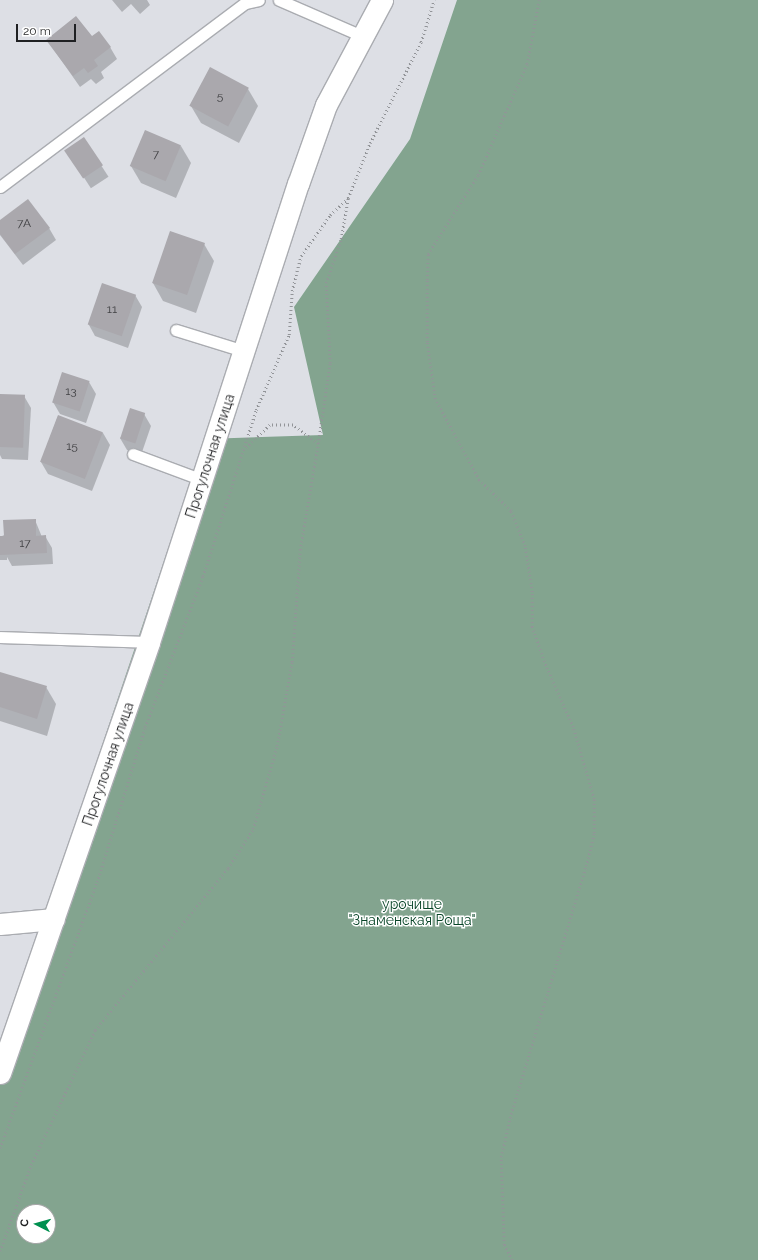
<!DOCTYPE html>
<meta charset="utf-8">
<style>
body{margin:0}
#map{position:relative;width:758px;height:1260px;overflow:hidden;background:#dddfe5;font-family:Raleway,sans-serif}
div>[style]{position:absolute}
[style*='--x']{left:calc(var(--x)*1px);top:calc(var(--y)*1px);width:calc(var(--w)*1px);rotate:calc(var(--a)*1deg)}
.forest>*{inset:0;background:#83a48f}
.shadow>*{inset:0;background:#0003;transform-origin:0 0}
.building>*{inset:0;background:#aaa8ad;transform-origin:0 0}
.path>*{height:2.5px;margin-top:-1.25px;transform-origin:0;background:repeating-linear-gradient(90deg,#929498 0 1px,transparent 0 4px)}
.roads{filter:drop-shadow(1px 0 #aaacb1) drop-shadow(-1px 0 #aaacb1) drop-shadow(0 1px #aaacb1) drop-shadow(0 -1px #aaacb1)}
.lane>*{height:11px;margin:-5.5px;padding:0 5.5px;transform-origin:5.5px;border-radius:5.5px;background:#fff}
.street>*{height:21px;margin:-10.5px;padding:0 10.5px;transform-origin:10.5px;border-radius:10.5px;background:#fff}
span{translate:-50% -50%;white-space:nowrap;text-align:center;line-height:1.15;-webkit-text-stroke:3px #fff;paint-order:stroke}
.number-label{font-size:12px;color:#424245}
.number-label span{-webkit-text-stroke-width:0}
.street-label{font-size:14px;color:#1f2022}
.park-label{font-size:14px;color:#074427}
.north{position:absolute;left:16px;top:1204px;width:40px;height:40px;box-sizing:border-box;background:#fff;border:1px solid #a5a6a7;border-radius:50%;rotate:276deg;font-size:11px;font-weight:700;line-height:16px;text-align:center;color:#1f2022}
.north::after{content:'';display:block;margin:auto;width:14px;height:18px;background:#009050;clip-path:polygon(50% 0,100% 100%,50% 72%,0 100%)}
.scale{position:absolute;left:16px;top:24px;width:60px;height:18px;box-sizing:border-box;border:2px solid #1f2022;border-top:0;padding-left:5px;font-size:12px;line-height:14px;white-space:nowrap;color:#1f2022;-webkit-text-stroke:3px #fff;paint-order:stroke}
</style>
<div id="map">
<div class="forest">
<i style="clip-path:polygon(evenodd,457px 0,758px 0,758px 1260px,0 1260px,0 1049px,205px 439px,323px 435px,294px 307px,410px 139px,457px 0,24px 1212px,48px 1212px,48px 1236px,24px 1236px,24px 1212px)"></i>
</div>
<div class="shadow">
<i style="clip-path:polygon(112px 0,147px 0,150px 5px,140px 14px,131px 4px,122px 12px)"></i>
<i style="clip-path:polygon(92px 37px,110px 47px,117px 59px,101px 72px,104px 78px,96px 84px,91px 79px,80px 87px,47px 40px)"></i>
<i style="clip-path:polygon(248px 89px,258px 106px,239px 143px,201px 123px,191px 106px)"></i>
<i style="left:84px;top:139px;width:45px;height:21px;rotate:57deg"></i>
<i style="clip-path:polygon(181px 146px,191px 163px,176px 198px,141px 183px,131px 166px)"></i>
<i style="clip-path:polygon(0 221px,49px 228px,56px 240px,23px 265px,0 235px)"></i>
<i style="clip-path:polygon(171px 232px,204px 244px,214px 261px,196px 313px,163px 301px,153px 283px)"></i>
<i style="clip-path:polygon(135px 295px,142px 307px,128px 348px,95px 336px,89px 325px)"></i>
<i style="clip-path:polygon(89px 382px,96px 394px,86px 423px,60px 414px,53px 402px)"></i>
<i style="clip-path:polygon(0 395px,24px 396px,31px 408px,28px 460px,2px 459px,0 455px)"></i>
<i style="clip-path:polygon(144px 414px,151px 426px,141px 455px,127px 450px,120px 438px)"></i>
<i style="clip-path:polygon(58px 416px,103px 433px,110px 445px,92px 491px,48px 474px,41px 462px)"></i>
<i style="clip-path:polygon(35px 520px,42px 537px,45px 536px,52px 548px,53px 564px,12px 566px,7px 557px,7px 560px,0 560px,0 537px)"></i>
<i style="clip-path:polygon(0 673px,46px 687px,56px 704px,47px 736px,0 721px)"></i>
</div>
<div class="building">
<i style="clip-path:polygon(76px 16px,92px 36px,99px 31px,111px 47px,94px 60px,98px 66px,88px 73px,84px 68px,73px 76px,46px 40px)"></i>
<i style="left:210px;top:67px;width:44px;height:44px;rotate:28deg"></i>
<i style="left:145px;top:130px;width:39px;height:39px;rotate:23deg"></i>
<i style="left:84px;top:137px;width:34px;height:24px;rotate:56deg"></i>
<i style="clip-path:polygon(28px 199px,50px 228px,15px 254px,0 234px,0 220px)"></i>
<i style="left:170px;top:231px;width:37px;height:55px;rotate:19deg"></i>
<i style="left:102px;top:283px;width:36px;height:44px;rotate:19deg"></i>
<i style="left:62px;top:372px;width:29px;height:32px;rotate:18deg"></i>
<i style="left:0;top:394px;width:25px;height:53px;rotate:2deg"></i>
<i style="left:130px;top:408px;width:16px;height:32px;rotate:18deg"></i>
<i style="left:58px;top:415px;width:48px;height:50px;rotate:21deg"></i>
<i style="clip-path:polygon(36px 519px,36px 536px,46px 535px,47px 553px,0 555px,0 536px,4px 536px,3px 520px)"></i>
<i style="clip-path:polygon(0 672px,47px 686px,37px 719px,0 707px)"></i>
</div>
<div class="path">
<i style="--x:318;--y:444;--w:82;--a:-81.6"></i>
<i style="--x:330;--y:363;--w:80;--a:-92.9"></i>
<i style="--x:326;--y:283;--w:46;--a:-71.2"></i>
<i style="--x:341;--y:239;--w:42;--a:-80.3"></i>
<i style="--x:0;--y:1148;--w:283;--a:-70"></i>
<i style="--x:97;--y:882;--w:162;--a:-72.8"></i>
<i style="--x:145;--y:727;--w:162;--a:-69"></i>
<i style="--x:203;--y:576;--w:174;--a:-72.3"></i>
<i style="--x:256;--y:410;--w:82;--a:-66.3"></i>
<i style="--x:289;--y:335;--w:44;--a:-86.1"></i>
<i style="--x:292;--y:291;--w:36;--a:-76"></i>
<i style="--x:301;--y:256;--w:50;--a:-54.7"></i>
<i style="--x:330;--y:215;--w:25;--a:-43"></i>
<i style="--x:348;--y:198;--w:59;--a:-68.2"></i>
<i style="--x:370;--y:143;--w:113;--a:-63.2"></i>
<i style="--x:421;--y:42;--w:44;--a:-72.8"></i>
<i style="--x:0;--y:1251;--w:91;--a:-70.2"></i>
<i style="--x:31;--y:1165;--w:149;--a:-64.6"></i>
<i style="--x:95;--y:1030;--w:210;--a:-50.6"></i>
<i style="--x:228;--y:868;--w:46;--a:-57.3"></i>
<i style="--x:253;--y:829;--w:86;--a:-73.9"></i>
<i style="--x:277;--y:746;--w:85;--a:-79.9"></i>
<i style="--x:292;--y:662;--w:112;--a:-85.9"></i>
<i style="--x:300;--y:550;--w:108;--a:-80.4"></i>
<i style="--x:318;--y:444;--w:31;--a:-143"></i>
<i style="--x:293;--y:425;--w:23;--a:180"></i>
<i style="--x:270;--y:425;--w:35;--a:136"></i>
<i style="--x:512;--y:1260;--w:17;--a:-118"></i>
<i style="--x:504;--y:1245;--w:88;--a:-92"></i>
<i style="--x:501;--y:1157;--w:44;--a:-76.9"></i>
<i style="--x:511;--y:1114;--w:259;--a:-73.2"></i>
<i style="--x:586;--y:866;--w:34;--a:-76"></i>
<i style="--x:594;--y:833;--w:34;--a:-90"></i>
<i style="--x:594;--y:799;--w:75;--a:-106.3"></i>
<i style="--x:573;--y:727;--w:64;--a:-114.1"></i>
<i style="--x:547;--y:669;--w:45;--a:-109.7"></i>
<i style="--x:532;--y:627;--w:35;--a:-90"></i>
<i style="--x:532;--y:592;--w:47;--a:-98.7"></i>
<i style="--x:525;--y:546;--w:38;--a:-112"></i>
<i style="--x:511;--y:511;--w:45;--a:-135.9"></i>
<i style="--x:479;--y:480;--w:92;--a:-118.5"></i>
<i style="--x:435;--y:399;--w:58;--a:-98"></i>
<i style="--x:427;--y:342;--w:62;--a:-90"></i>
<i style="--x:427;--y:280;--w:26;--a:-88"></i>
<i style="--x:428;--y:254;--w:93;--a:-57.7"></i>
<i style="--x:478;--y:175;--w:121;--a:-66.2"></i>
<i style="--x:527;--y:64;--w:65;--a:-79.4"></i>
</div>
<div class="roads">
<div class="lane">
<i style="--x:279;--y:0;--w:90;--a:23.4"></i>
<i style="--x:0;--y:187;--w:306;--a:-36.9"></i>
<i style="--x:245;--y:3;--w:14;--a:-12"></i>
<i style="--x:176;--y:330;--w:71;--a:17.2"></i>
<i style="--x:133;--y:454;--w:75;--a:20.4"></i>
<i style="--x:0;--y:637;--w:149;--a:1.9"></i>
</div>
<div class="street">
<i style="--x:0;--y:924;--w:54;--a:-5.3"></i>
<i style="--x:0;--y:1073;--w:456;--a:-70.9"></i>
<i style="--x:149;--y:642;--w:482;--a:-72"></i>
<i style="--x:298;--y:184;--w:84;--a:-70.5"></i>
<i style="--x:326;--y:105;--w:119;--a:-61.9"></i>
</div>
</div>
<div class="number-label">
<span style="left:220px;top:97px">5</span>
<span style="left:156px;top:155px">7</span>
<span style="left:24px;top:224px">7А</span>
<span style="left:112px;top:310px">11</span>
<span style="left:71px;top:392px">13</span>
<span style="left:72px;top:447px">15</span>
<span style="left:25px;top:544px">17</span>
</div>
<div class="street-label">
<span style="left:210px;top:456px;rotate:-72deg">Прогулочная улица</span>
<span style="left:108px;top:764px;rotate:-71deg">Прогулочная улица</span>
</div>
<div class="park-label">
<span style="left:412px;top:912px">урочище<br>"Знаменская Роща"</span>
</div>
<div class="north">С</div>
<div class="scale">20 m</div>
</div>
